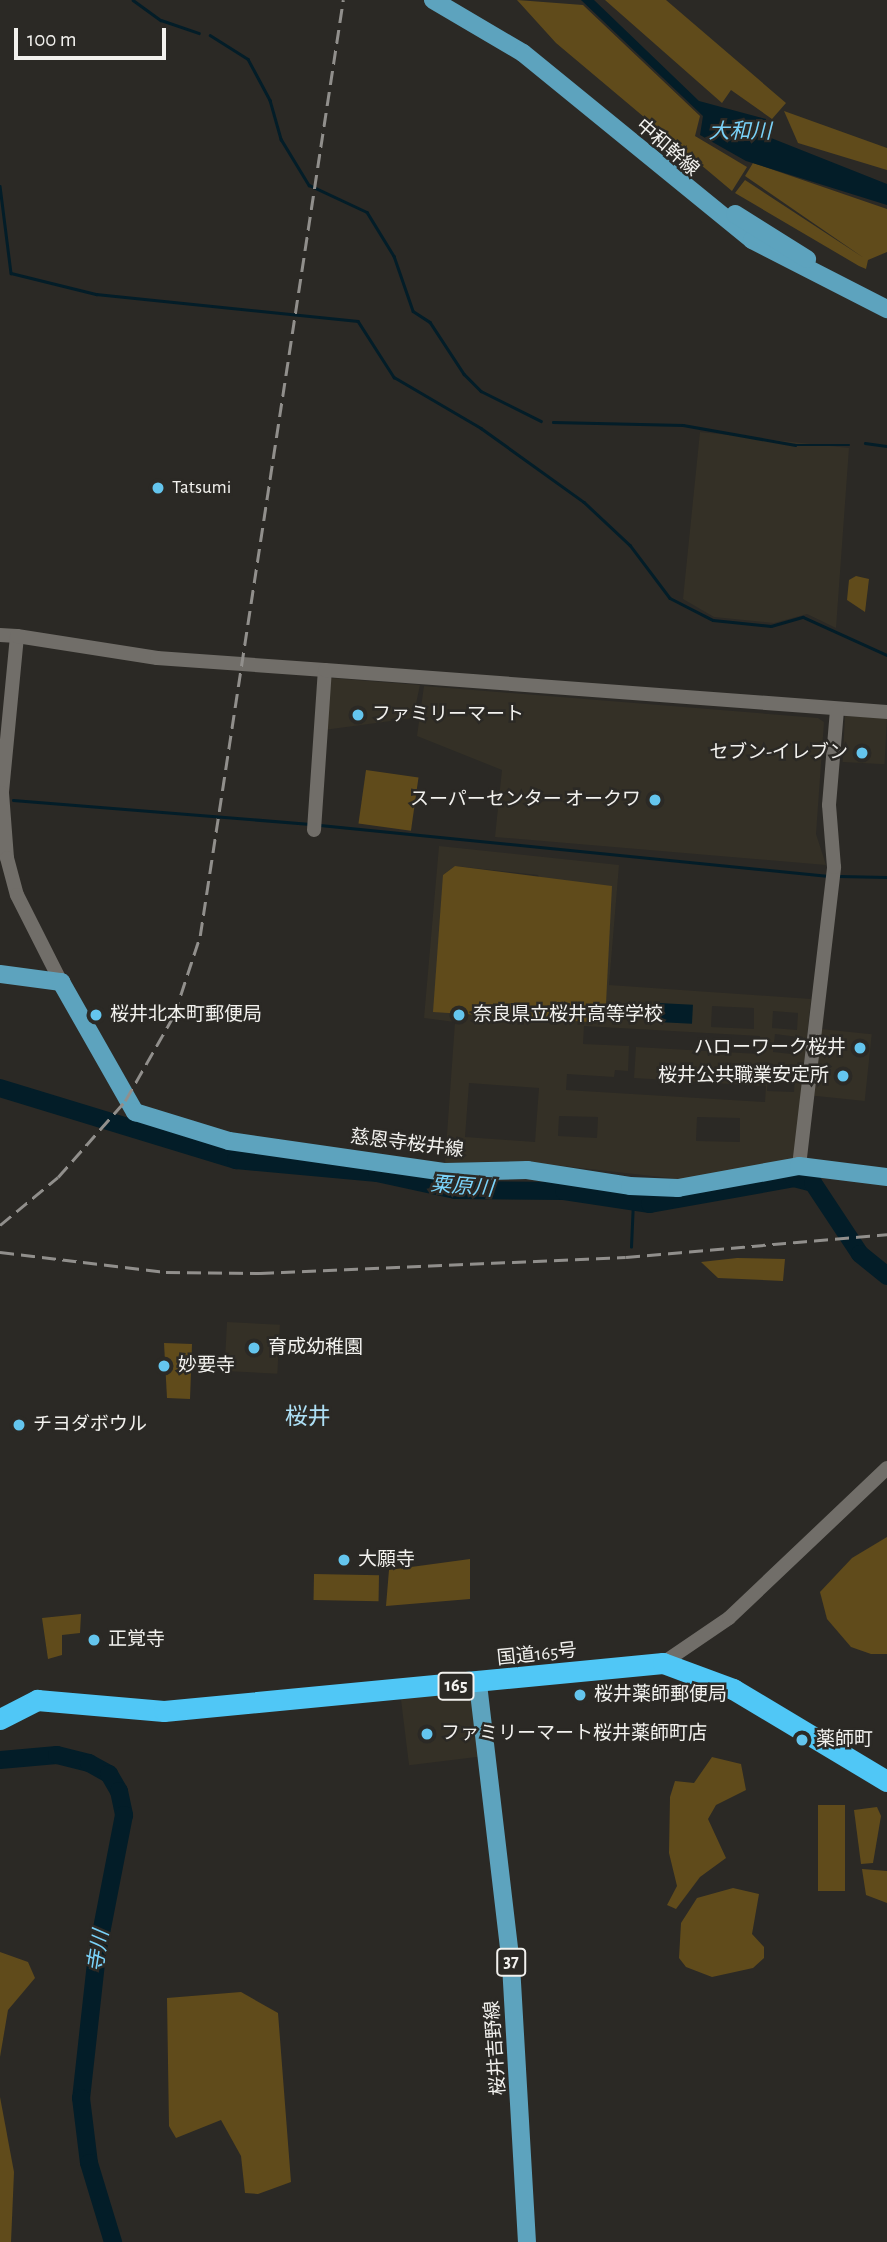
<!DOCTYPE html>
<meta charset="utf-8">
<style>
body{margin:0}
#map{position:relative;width:887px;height:2242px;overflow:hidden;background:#2b2925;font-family:"Alegreya Sans","Noto Sans JP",sans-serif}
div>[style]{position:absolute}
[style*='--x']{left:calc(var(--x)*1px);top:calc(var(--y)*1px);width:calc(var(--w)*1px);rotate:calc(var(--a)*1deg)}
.built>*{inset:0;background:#343026;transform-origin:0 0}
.green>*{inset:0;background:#604b1b;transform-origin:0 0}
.water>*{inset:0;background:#031d28;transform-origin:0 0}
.stream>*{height:2.5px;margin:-1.25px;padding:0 1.25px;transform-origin:1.25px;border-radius:1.25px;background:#031d28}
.river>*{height:18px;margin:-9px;padding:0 9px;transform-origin:9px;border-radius:9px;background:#031d28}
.minor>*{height:14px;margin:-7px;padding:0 7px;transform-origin:7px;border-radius:7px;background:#716e69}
.major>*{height:18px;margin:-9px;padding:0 9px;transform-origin:9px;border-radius:9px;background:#5da3be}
.highway>*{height:21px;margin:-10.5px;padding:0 10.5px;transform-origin:10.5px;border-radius:10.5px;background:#50c7f6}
.rail>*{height:2.5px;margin-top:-1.25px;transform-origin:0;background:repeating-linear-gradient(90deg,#918f8c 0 14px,transparent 0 21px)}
.dots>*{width:19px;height:19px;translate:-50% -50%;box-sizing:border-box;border:4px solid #2b2925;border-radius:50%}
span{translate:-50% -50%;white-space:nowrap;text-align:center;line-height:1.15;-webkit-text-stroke:5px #2b2925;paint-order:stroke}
.shield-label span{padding:2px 5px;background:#2b2925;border:2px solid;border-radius:5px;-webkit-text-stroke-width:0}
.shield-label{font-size:18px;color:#f2f1ee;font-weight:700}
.street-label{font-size:19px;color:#f2f1ee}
.poi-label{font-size:19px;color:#f2f1ee}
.left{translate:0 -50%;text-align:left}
.right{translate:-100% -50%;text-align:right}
.water-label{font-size:21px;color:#7ad3fa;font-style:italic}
.quarter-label{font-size:23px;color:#aee0f6}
.scale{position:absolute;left:14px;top:28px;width:152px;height:32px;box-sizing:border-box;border:4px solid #f2f1ee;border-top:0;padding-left:9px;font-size:21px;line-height:24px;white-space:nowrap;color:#f2f1ee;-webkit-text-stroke:5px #2b2925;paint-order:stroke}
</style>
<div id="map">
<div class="built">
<i style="clip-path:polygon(700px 432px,849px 448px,836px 628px,807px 614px,774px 623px,714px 617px,683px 599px)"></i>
<i style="clip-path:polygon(330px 678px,420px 685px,413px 718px,324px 730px)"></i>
<i style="clip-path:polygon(424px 686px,818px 718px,824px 722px,816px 834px,826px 865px,495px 837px,502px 770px,417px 736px)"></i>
<i style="left:845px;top:716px;width:42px;height:46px;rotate:3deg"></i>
<i style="clip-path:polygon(evenodd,439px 846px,619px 865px,609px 985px,811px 999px,794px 1160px,688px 1180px,518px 1161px,445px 1163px,455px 1022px,424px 1018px,439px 846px,455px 866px,538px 875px,540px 880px,443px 875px,455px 866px,439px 846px,712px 1006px,754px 1008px,754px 1029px,711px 1027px,712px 1006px,439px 846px,773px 1011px,798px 1013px,797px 1030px,772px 1028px,773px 1011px,439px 846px,584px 1026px,760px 1036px,759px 1054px,636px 1047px,634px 1078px,766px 1086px,765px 1102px,566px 1090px,567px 1074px,614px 1077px,615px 1070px,628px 1071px,629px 1046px,583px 1044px,584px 1026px,439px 846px,775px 1034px,798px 1037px,798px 1047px,791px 1054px,773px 1052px,775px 1034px,439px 846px,768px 1076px,795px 1077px,794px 1092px,767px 1091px,768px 1076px,439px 846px,469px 1083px,539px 1088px,535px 1142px,465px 1137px,469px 1083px,439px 846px,559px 1116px,598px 1117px,597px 1138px,558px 1136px,559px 1116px,439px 846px,697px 1117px,740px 1118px,740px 1142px,696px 1141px,697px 1117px)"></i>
<i style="left:821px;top:1029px;width:51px;height:67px;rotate:6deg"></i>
<i style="left:227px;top:1322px;width:53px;height:49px;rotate:3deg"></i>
<i style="left:472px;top:1687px;width:70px;height:72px;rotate:83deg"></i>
</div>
<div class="green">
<i style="clip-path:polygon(517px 0,583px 5px,700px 116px,695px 136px,747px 167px,732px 191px,556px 43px)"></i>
<i style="clip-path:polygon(605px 0,666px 0,786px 103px,772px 119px,731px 90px,722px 103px)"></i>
<i style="clip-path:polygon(784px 111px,887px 148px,887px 170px,798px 143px)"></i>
<i style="clip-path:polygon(753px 163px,887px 209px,887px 252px,868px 260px,866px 269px,859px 266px,735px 193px,745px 180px,864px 258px,745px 176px)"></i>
<i style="clip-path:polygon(856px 576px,869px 579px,865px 612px,847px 600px,849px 580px)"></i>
<i style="left:366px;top:770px;width:53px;height:54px;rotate:8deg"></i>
<i style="clip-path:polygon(455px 866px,612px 886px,605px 1023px,433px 1012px,443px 875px)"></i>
<i style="clip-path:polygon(737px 1258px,785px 1259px,783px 1281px,718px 1278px,701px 1262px)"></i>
<i style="clip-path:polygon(164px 1343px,192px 1344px,190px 1399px,167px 1398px)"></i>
<i style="clip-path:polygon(887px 1537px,887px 1654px,871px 1654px,851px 1647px,827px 1619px,820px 1592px,852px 1558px)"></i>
<i style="clip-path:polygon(470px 1559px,470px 1599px,386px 1606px,389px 1570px)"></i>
<i style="left:314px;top:1574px;width:65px;height:26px;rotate:1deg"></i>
<i style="clip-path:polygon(81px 1614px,80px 1633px,62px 1635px,62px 1655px,48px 1659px,42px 1618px)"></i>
<i style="clip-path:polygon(712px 1757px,741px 1764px,746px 1790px,716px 1805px,708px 1819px,726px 1858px,700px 1877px,676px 1909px,667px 1905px,677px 1886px,669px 1853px,670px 1797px,675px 1781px,694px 1783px)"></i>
<i style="left:818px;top:1805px;width:27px;height:86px"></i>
<i style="clip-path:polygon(877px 1807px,881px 1816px,873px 1863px,861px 1864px,854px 1810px)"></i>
<i style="clip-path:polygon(862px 1869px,887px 1871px,887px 1903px,866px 1895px)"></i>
<i style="clip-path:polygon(733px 1888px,759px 1894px,752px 1934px,764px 1947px,764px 1958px,753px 1968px,712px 1977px,686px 1967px,679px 1958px,681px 1923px,697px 1898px)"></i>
<i style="clip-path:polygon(0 1952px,28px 1962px,35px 1978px,8px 2010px,0 2057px)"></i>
<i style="clip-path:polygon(241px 1992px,278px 2013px,291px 2182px,258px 2194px,245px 2193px,241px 2156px,221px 2120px,176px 2138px,169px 2126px,167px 1998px)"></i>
<i style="clip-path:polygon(0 2097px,14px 2172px,11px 2242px,0 2242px)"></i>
</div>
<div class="water">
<i style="clip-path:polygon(581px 0,594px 0,699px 101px,766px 119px,766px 136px,887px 184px,887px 205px,746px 161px,700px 135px,703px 116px)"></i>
<i style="left:658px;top:1003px;width:35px;height:19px;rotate:3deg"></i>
</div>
<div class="stream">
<i style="--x:133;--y:0;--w:34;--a:36"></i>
<i style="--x:161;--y:20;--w:40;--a:18.9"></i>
<i style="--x:210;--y:35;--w:45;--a:32.3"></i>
<i style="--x:248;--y:59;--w:47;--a:61.8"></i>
<i style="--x:270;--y:100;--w:41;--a:74.2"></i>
<i style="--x:281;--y:139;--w:54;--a:58.7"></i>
<i style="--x:309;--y:185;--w:64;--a:25"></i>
<i style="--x:367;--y:212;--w:52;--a:58.5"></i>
<i style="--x:394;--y:256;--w:58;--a:70.9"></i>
<i style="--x:413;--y:311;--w:20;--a:33"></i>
<i style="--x:430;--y:322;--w:62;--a:56.8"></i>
<i style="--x:464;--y:374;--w:24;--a:45"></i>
<i style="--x:481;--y:391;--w:67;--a:26.6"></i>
<i style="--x:0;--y:186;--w:88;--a:82.8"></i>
<i style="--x:11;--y:273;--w:88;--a:13.9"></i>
<i style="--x:96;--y:294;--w:263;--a:5.9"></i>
<i style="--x:358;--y:321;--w:67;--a:57.3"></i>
<i style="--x:394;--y:377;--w:101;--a:30.4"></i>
<i style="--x:481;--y:428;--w:127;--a:35.7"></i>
<i style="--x:584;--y:502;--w:63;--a:43.1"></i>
<i style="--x:630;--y:545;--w:66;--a:53"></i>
<i style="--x:670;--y:598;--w:48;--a:27.1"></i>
<i style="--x:713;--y:620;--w:58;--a:5.9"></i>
<i style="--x:771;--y:626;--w:33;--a:-16"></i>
<i style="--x:803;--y:617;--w:92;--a:24.3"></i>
<i style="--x:553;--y:422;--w:130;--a:1.3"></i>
<i style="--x:683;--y:425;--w:114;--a:10.1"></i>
<i style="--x:795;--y:445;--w:54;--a:0"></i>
<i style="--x:865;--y:443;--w:22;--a:8"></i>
<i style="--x:13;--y:800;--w:298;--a:4.6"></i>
<i style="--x:320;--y:825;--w:511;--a:5.73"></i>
<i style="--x:839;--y:876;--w:48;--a:1.2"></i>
<i style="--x:631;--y:1247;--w:45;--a:-87.5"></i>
</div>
<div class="river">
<i style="--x:0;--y:1088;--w:247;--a:17"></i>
<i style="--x:236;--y:1160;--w:142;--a:5.3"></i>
<i style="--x:377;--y:1173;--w:80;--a:12.3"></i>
<i style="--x:455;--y:1190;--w:109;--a:0.5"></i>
<i style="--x:564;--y:1191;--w:87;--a:8.6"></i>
<i style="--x:650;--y:1204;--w:146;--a:-10.2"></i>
<i style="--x:794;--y:1178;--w:20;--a:15"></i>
<i style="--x:813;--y:1183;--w:85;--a:56.5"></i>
<i style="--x:860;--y:1254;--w:35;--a:39"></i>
<i style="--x:0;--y:1760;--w:57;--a:-5"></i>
<i style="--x:57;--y:1755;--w:33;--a:14"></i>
<i style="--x:89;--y:1763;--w:23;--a:29"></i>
<i style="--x:109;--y:1774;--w:20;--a:60"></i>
<i style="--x:119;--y:1791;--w:25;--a:78"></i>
<i style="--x:124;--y:1815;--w:142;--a:101"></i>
<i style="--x:97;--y:1954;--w:145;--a:96.3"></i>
<i style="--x:81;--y:2098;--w:65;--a:83"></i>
<i style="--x:89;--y:2163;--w:83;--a:73.1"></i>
</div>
<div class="minor">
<i style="--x:0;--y:635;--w:17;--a:3"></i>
<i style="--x:17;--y:636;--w:158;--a:95.5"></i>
<i style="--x:2;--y:793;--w:65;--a:85.6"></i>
<i style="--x:7;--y:858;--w:38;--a:75"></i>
<i style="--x:17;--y:895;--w:97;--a:63.2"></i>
<i style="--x:17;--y:636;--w:142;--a:8.9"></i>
<i style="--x:157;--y:658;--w:168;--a:4.1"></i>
<i style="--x:314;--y:830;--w:160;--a:-86.1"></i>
<i style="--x:325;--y:670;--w:564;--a:4.27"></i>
<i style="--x:799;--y:1166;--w:301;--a:-83.3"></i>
<i style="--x:834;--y:867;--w:62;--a:-94.6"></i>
<i style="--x:829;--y:805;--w:95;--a:-85.2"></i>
<i style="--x:663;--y:1663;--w:80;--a:-34.3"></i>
<i style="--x:729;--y:1618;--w:218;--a:-43.5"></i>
</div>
<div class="major">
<i style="--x:433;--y:0;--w:104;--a:30.5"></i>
<i style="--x:523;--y:53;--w:296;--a:39.2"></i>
<i style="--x:752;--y:240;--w:152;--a:27.1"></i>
<i style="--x:735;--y:214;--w:85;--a:32"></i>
<i style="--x:0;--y:974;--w:62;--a:7.5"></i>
<i style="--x:61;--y:982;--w:150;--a:60.4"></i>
<i style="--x:135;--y:1112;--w:98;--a:17.1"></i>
<i style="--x:229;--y:1141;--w:217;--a:8.2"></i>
<i style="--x:444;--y:1172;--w:83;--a:-1.4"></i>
<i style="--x:527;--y:1170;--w:104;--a:8.8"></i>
<i style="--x:630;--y:1186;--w:48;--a:2.4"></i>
<i style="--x:678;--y:1188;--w:123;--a:-10.3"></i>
<i style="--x:799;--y:1166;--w:89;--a:7.1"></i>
<i style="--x:478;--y:1684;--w:283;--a:83.3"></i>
<i style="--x:511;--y:1965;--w:277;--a:86.7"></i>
</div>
<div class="highway">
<i style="--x:0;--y:1719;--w:42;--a:-27.2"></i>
<i style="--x:37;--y:1700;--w:127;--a:5"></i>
<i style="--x:164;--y:1711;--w:501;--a:-5.49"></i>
<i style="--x:663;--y:1663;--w:75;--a:20.4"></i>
<i style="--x:733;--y:1689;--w:179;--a:30.9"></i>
</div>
<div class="rail">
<i style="--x:0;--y:1225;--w:75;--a:-39.6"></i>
<i style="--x:58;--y:1177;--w:101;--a:-48.6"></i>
<i style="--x:125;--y:1101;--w:99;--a:-60.3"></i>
<i style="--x:174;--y:1015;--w:83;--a:-71.8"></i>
<i style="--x:200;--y:936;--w:947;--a:-81.31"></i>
<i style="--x:0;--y:1252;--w:167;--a:6.9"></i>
<i style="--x:166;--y:1272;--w:94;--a:0.6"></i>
<i style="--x:260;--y:1273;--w:366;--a:-2.5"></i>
<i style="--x:626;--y:1257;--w:262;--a:-5"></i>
</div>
<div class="dots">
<i style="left:158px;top:488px;background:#64c5ee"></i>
<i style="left:358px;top:715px;background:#64c5ee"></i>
<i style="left:862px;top:753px;background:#64c5ee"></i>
<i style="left:655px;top:800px;background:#64c5ee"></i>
<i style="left:96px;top:1015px;background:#64c5ee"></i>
<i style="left:459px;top:1015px;background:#64c5ee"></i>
<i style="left:860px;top:1048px;background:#64c5ee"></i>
<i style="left:843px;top:1076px;background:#64c5ee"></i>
<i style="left:254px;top:1348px;background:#64c5ee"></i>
<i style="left:164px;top:1366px;background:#64c5ee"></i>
<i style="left:19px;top:1425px;background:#64c5ee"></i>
<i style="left:344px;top:1560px;background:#64c5ee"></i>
<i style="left:94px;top:1640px;background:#64c5ee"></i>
<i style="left:580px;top:1695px;background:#64c5ee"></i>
<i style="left:427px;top:1734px;background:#64c5ee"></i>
<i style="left:802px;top:1740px;background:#64c5ee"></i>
</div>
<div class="shield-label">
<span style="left:456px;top:1686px">165</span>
<span style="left:511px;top:1962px">37</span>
</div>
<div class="street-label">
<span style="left:667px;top:148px;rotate:41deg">中和幹線</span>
<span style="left:407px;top:1144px;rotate:7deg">慈恩寺桜井線</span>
<span style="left:537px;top:1655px;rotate:-6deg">国道165号</span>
<span style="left:496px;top:2048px;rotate:-94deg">桜井吉野線</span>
</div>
<div class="poi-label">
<span class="left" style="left:172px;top:488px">Tatsumi</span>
<span class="left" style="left:372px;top:715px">ファミリーマート</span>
<span class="right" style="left:848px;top:753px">セブン-イレブン</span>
<span class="right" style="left:641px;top:800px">スーパーセンター オークワ</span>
<span class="left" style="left:110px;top:1015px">桜井北本町郵便局</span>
<span class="left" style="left:473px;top:1015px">奈良県立桜井高等学校</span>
<span class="right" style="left:846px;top:1048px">ハローワーク桜井</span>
<span class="right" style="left:829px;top:1076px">桜井公共職業安定所</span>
<span class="left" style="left:268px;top:1348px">育成幼稚園</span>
<span class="left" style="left:178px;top:1366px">妙要寺</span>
<span class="left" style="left:33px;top:1425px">チヨダボウル</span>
<span class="left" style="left:358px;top:1560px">大願寺</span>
<span class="left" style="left:108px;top:1640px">正覚寺</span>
<span class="left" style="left:594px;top:1695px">桜井薬師郵便局</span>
<span class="left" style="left:441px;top:1734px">ファミリーマート桜井薬師町店</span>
<span class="left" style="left:816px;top:1740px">薬師町</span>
</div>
<div class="water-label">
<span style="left:740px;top:132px">大和川</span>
<span style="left:462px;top:1187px;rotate:5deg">粟原川</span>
<span style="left:99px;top:1951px;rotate:-81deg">寺川</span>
</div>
<div class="quarter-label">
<span style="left:308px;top:1418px">桜井</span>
</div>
<div class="scale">100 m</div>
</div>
